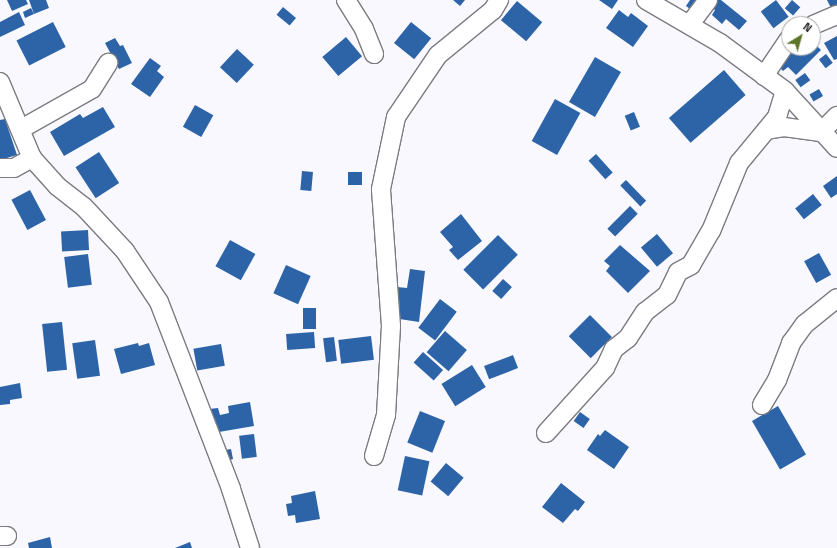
<!DOCTYPE html>
<style>
body{margin:0}
#map{position:relative;width:837px;height:548px;overflow:hidden;background:#f8f8fe;font-family:"Titillium Web",sans-serif}
div>[style]{position:absolute}
[style*='--x']{left:calc(var(--x)*1px);top:calc(var(--y)*1px);width:calc(var(--w)*1px);rotate:calc(var(--a)*1deg)}
.building>*{inset:0;background:#2d64a8;transform-origin:0 0}
.roads{filter:drop-shadow(1px 0 #7b7b81) drop-shadow(-1px 0 #7b7b81) drop-shadow(0 1px #7b7b81) drop-shadow(0 -1px #7b7b81)}
.minor>*{height:18px;margin:-9px;padding:0 9px;transform-origin:9px;border-radius:9px;background:#fff}
span{translate:-50% -50%;white-space:nowrap;text-align:center;line-height:1.15;-webkit-text-stroke:4px #fff;paint-order:stroke}
.north{position:absolute;left:781px;top:16px;width:40px;height:40px;box-sizing:border-box;background:#fff;border:1px solid #a9a9aa;border-radius:50%;rotate:37deg;font-size:11px;font-weight:700;line-height:16px;text-align:center;color:#28272a}
.north::after{content:'';display:block;margin:auto;width:14px;height:18px;background:#5c7528;clip-path:polygon(50% 0,100% 100%,50% 72%,0 100%)}
</style>
<div id="map">
<div class="building">
<i style="clip-path:polygon(7px 0,26px 0,28px 4px,12px 11px)"></i>
<i style="clip-path:polygon(29px 0,46px 0,49px 8px,34px 14px)"></i>
<i style="clip-path:polygon(453px 0,465px 0,460px 6px)"></i>
<i style="clip-path:polygon(599px 0,618px 0,612px 9px)"></i>
<i style="clip-path:polygon(690px 0,704px 0,695px 13px,686px 6px)"></i>
<i style="clip-path:polygon(714px 0,721px 0,747px 21px,739px 30px,726px 19px,722px 24px,712px 15px,715px 10px,709px 5px)"></i>
<i style="left:776px;top:0;width:21px;height:19px;rotate:53deg"></i>
<i style="left:792px;top:0;width:11px;height:11px;rotate:41deg"></i>
<i style="clip-path:polygon(827px 0,837px 0,837px 11px,833px 12px)"></i>
<i style="left:517px;top:1px;width:33px;height:25px;rotate:40deg"></i>
<i style="left:283px;top:7px;width:17px;height:10px;rotate:40deg"></i>
<i style="clip-path:polygon(31px 8px,34px 14px,25px 18px,23px 12px)"></i>
<i style="clip-path:polygon(619px 10px,628px 17px,631px 13px,648px 26px,633px 47px,606px 28px)"></i>
<i style="clip-path:polygon(19px 12px,25px 25px,0 37px,0 22px)"></i>
<i style="left:53px;top:22px;width:28px;height:41px;rotate:63deg"></i>
<i style="left:411px;top:22px;width:26px;height:27px;rotate:39deg"></i>
<i style="clip-path:polygon(837px 36px,837px 59px,834px 60px,824px 43px)"></i>
<i style="left:346px;top:37px;width:25px;height:31px;rotate:50deg"></i>
<i style="clip-path:polygon(115px 38px,120px 46px,123px 45px,132px 63px,119px 69px,105px 43px)"></i>
<i style="clip-path:polygon(813px 42px,821px 50px,796px 75px,788px 67px,783px 71px,775px 63px,789px 49px,794px 54px,800px 48px,813px 48px)"></i>
<i style="left:237px;top:49px;width:23px;height:25px;rotate:43deg"></i>
<i style="left:826px;top:54px;width:11px;height:9px;rotate:52deg"></i>
<i style="left:595px;top:57px;width:30px;height:52px;rotate:30deg"></i>
<i style="clip-path:polygon(150px 58px,161px 66px,157px 71px,164px 77px,150px 97px,131px 84px)"></i>
<i style="left:724px;top:70px;width:33px;height:73px;rotate:49deg"></i>
<i style="left:805px;top:73px;width:9px;height:12px;rotate:54deg"></i>
<i style="left:819px;top:89px;width:8px;height:11px;rotate:60deg"></i>
<i style="left:555px;top:99px;width:29px;height:48px;rotate:29deg"></i>
<i style="left:195px;top:105px;width:21px;height:25px;rotate:29deg"></i>
<i style="clip-path:polygon(103px 107px,115px 127px,64px 156px,50px 132px,80px 114px,83px 118px)"></i>
<i style="left:634px;top:112px;width:16px;height:10px;rotate:68deg"></i>
<i style="clip-path:polygon(5px 119px,17px 155px,0 160px,0 120px)"></i>
<i style="left:99px;top:152px;width:37px;height:28px;rotate:57deg"></i>
<i style="left:596px;top:154px;width:25px;height:10px;rotate:48deg"></i>
<i style="left:302px;top:171px;width:11px;height:19px;rotate:5deg"></i>
<i style="left:348px;top:172px;width:14px;height:13px"></i>
<i style="clip-path:polygon(837px 176px,837px 194px,831px 198px,823px 186px)"></i>
<i style="left:626px;top:180px;width:29px;height:8px;rotate:46deg"></i>
<i style="left:30px;top:190px;width:34px;height:21px;rotate:62deg"></i>
<i style="left:813px;top:194px;width:14px;height:23px;rotate:51deg"></i>
<i style="left:630px;top:206px;width:11px;height:32px;rotate:45deg"></i>
<i style="clip-path:polygon(461px 214px,482px 241px,458px 260px,449px 250px,453px 247px,440px 232px)"></i>
<i style="left:88px;top:230px;width:20px;height:27px;rotate:87deg"></i>
<i style="left:657px;top:234px;width:25px;height:21px;rotate:50deg"></i>
<i style="left:498px;top:235px;width:28px;height:49px;rotate:45deg"></i>
<i style="left:230px;top:240px;width:29px;height:30px;rotate:29deg"></i>
<i style="clip-path:polygon(620px 245px,650px 271px,628px 293px,606px 271px,610px 266px,604px 261px)"></i>
<i style="left:819px;top:253px;width:25px;height:17px;rotate:61deg"></i>
<i style="left:88px;top:254px;width:31px;height:24px;rotate:83deg"></i>
<i style="left:286px;top:265px;width:27px;height:31px;rotate:24deg"></i>
<i style="clip-path:polygon(410px 269px,425px 271px,419px 322px,393px 318px,397px 287px,407px 288px)"></i>
<i style="left:503px;top:279px;width:12px;height:16px;rotate:42deg"></i>
<i style="left:440px;top:299px;width:21px;height:36px;rotate:37deg"></i>
<i style="left:303px;top:308px;width:13px;height:21px"></i>
<i style="left:590px;top:315px;width:31px;height:30px;rotate:45deg"></i>
<i style="left:62px;top:322px;width:48px;height:20px;rotate:84deg"></i>
<i style="left:445px;top:331px;width:29px;height:28px;rotate:41deg"></i>
<i style="left:314px;top:332px;width:16px;height:28px;rotate:86deg"></i>
<i style="left:371px;top:336px;width:24px;height:33px;rotate:83deg"></i>
<i style="left:334px;top:337px;width:24px;height:11px;rotate:83deg"></i>
<i style="left:95px;top:340px;width:36px;height:23px;rotate:82deg"></i>
<i style="clip-path:polygon(138px 343px,139px 346px,149px 343px,155px 365px,121px 374px,114px 349px)"></i>
<i style="left:221px;top:344px;width:22px;height:28px;rotate:80deg"></i>
<i style="left:423px;top:352px;width:27px;height:14px;rotate:42deg"></i>
<i style="left:513px;top:355px;width:14px;height:31px;rotate:69deg"></i>
<i style="left:472px;top:365px;width:26px;height:36px;rotate:58deg"></i>
<i style="clip-path:polygon(20px 383px,22px 398px,10px 400px,10px 404px,0 405px,0 387px)"></i>
<i style="clip-path:polygon(250px 402px,254px 426px,213px 433px,209px 409px,218px 408px,220px 415px,229px 413px,228px 406px)"></i>
<i style="left:778px;top:406px;width:56px;height:30px;rotate:60deg"></i>
<i style="left:420px;top:411px;width:27px;height:34px;rotate:22deg"></i>
<i style="left:580px;top:412px;width:12px;height:11px;rotate:35deg"></i>
<i style="clip-path:polygon(605px 430px,629px 447px,614px 469px,587px 450px,598px 434px,600px 436px)"></i>
<i style="left:254px;top:434px;width:23px;height:15px;rotate:83deg"></i>
<i style="clip-path:polygon(231px 449px,233px 459px,223px 462px,220px 451px)"></i>
<i style="left:405px;top:456px;width:25px;height:35px;rotate:12deg"></i>
<i style="left:446px;top:463px;width:23px;height:24px;rotate:40deg"></i>
<i style="clip-path:polygon(561px 483px,585px 502px,578px 511px,575px 509px,563px 523px,542px 507px)"></i>
<i style="clip-path:polygon(315px 491px,320px 519px,296px 523px,295px 515px,288px 516px,286px 504px,292px 503px,291px 496px)"></i>
<i style="clip-path:polygon(50px 537px,52px 548px,29px 548px,28px 543px)"></i>
<i style="clip-path:polygon(190px 542px,192px 548px,175px 548px)"></i>
</div>
<div class="roads">
<div class="minor">
<i style="--x:346;--y:0;--w:34;--a:58"></i>
<i style="--x:364;--y:29;--w:27;--a:68"></i>
<i style="--x:646;--y:0;--w:86;--a:30.2"></i>
<i style="--x:720;--y:43;--w:81;--a:36.4"></i>
<i style="--x:785;--y:91;--w:77;--a:47.6"></i>
<i style="--x:690;--y:24;--w:30;--a:-53"></i>
<i style="--x:813;--y:25;--w:26;--a:-23"></i>
<i style="--x:764;--y:76;--w:45;--a:-56"></i>
<i style="--x:0;--y:82;--w:82;--a:67.2"></i>
<i style="--x:32;--y:158;--w:38;--a:48"></i>
<i style="--x:57;--y:186;--w:34;--a:38"></i>
<i style="--x:84;--y:207;--w:60;--a:47"></i>
<i style="--x:125;--y:251;--w:61;--a:56.3"></i>
<i style="--x:159;--y:302;--w:200;--a:68.9"></i>
<i style="--x:231;--y:489;--w:62;--a:72.1"></i>
<i style="--x:21;--y:129;--w:81;--a:-29.4"></i>
<i style="--x:92;--y:89;--w:31;--a:-58"></i>
<i style="--x:767;--y:130;--w:17;--a:-10"></i>
<i style="--x:784;--y:127;--w:37;--a:8"></i>
<i style="--x:821;--y:132;--w:23;--a:-45"></i>
<i style="--x:0;--y:168;--w:14;--a:0"></i>
<i style="--x:14;--y:168;--w:21;--a:-29"></i>
<i style="--x:762;--y:405;--w:29;--a:-59"></i>
<i style="--x:777;--y:380;--w:40;--a:-69"></i>
<i style="--x:791;--y:343;--w:24;--a:-54"></i>
<i style="--x:805;--y:324;--w:41;--a:-39.1"></i>
<i style="--x:546;--y:433;--w:88;--a:-47.8"></i>
<i style="--x:605;--y:368;--w:21;--a:-65"></i>
<i style="--x:614;--y:349;--w:18;--a:-38"></i>
<i style="--x:628;--y:338;--w:31;--a:-57"></i>
<i style="--x:645;--y:312;--w:28;--a:-38"></i>
<i style="--x:667;--y:295;--w:25;--a:-64"></i>
<i style="--x:678;--y:272;--w:15;--a:-28"></i>
<i style="--x:691;--y:265;--w:39;--a:-60"></i>
<i style="--x:711;--y:231;--w:74;--a:-67.6"></i>
<i style="--x:739;--y:163;--w:60;--a:-50.4"></i>
<i style="--x:777;--y:117;--w:27;--a:-73"></i>
<i style="--x:374;--y:456;--w:43;--a:-73.7"></i>
<i style="--x:386;--y:415;--w:89;--a:-86.8"></i>
<i style="--x:391;--y:326;--w:137;--a:-94.2"></i>
<i style="--x:381;--y:189;--w:74;--a:-78.2"></i>
<i style="--x:396;--y:117;--w:75;--a:-55.9"></i>
<i style="--x:438;--y:55;--w:71;--a:-39.3"></i>
<i style="--x:493;--y:10;--w:12;--a:-59"></i>
<i style="--x:0;--y:536;--w:7;--a:0"></i>
</div>
</div>
<div class="north">N</div>
</div>
